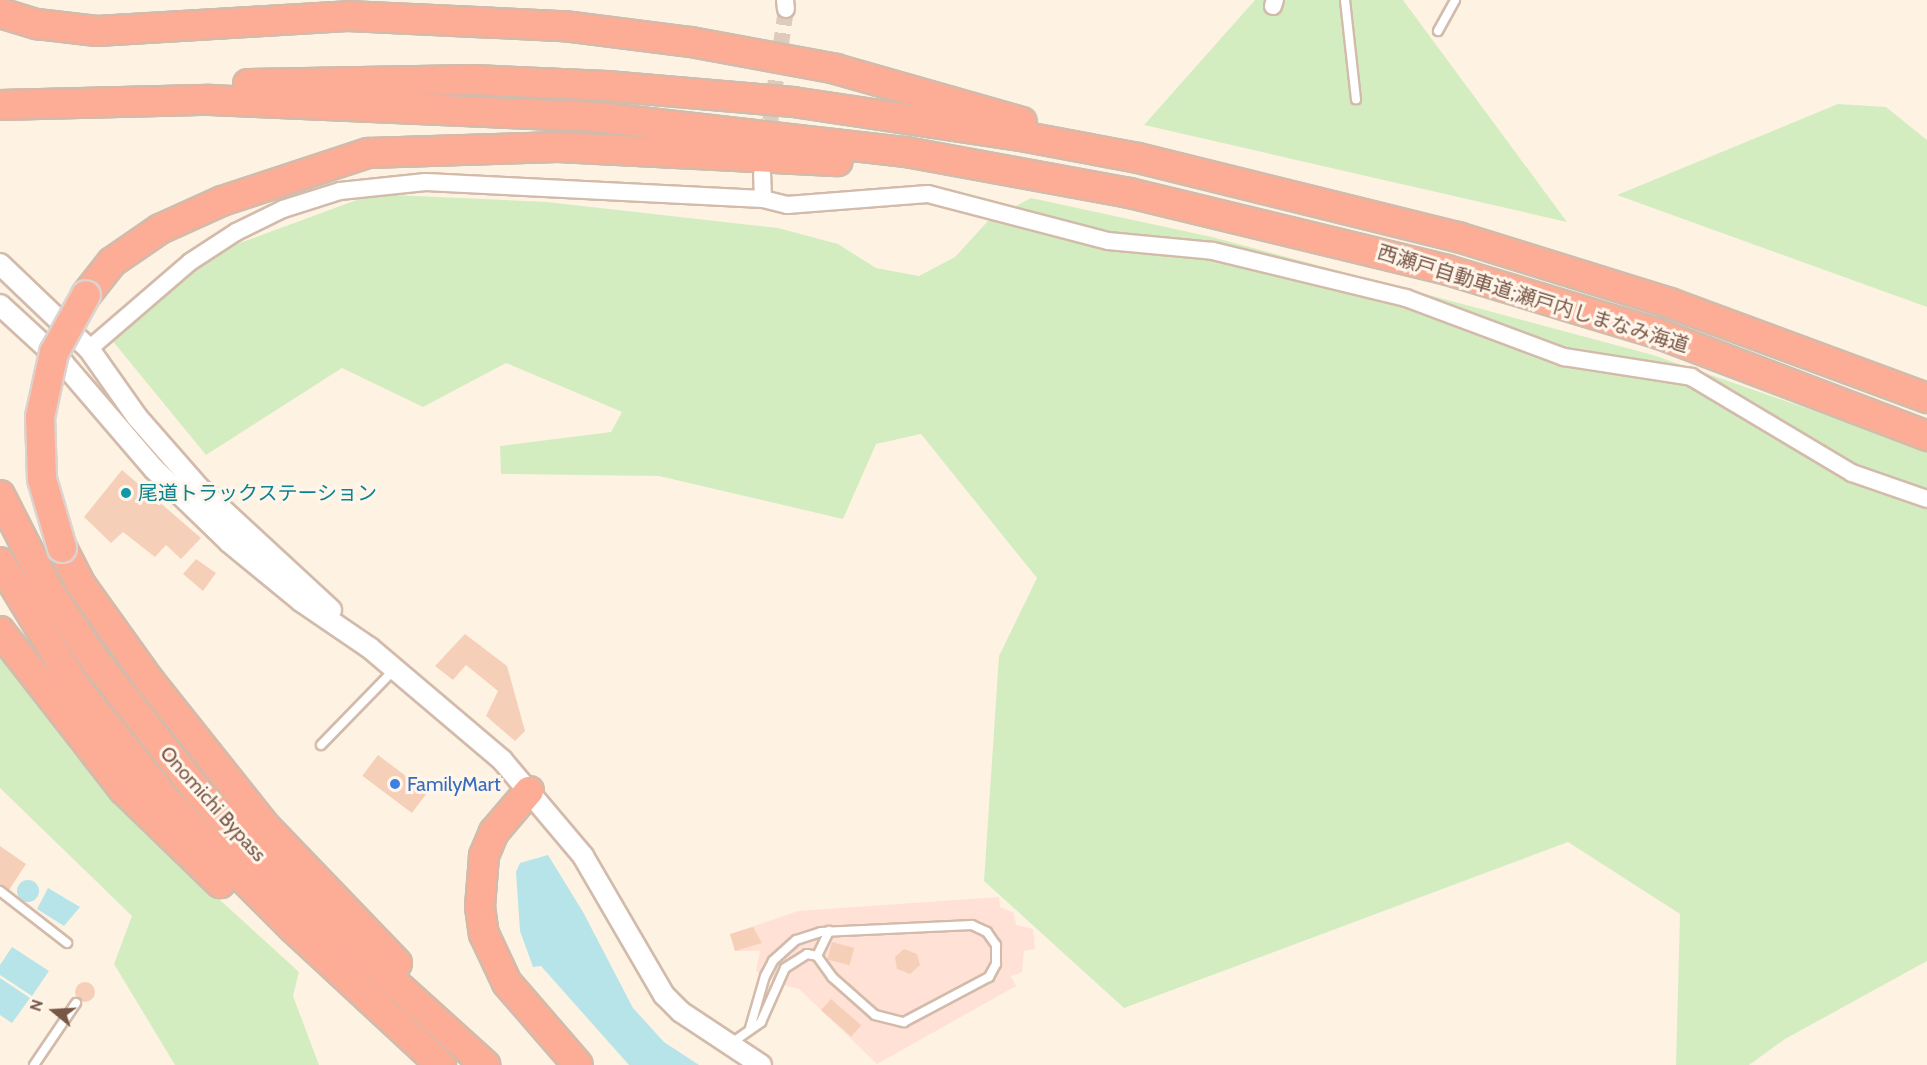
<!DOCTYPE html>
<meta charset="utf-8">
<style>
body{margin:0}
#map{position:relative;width:1927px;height:1065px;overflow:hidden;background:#fef3e3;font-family:Cabin,"Noto Sans JP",sans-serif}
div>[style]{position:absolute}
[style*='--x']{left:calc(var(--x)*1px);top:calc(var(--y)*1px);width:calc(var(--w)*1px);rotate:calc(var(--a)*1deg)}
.commercial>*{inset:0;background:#ffe1d6}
.green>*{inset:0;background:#d4edc0}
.water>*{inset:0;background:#b6e4e9}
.round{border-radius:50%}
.building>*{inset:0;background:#f6cfb9;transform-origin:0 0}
.minor-tunnel>*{height:16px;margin-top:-8px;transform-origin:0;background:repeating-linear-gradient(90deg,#ddccbc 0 16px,transparent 0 24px)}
.roads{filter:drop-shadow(2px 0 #d3bbab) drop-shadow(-2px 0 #d3bbab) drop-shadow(0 2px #d3bbab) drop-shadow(0 -2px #d3bbab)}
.service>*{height:8px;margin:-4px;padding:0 4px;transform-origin:4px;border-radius:4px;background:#fff}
.minor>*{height:16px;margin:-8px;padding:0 8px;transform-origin:8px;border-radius:8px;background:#fff}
.tertiary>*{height:20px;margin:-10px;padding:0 10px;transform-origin:10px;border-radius:10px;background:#fff}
.motorway>*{height:28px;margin:-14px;padding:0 14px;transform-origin:14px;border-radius:14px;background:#fdac95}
.bridges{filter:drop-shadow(2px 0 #dcd3cf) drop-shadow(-2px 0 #dcd3cf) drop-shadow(0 2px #dcd3cf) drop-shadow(0 -2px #dcd3cf)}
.motorway-bridge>*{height:28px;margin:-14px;padding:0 14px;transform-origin:14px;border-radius:14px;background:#fdac95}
.dots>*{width:16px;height:16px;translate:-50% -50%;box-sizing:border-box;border:3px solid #fff6eb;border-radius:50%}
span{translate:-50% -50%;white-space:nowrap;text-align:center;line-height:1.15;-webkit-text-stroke:6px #fff6eb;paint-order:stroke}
.street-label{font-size:20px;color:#795747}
.culture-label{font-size:20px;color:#0d838f}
.left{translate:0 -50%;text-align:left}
.shop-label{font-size:20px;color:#366cbe}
.north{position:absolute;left:24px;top:981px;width:60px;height:60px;-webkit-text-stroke:4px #fff6eb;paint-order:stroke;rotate:288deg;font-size:16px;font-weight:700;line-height:24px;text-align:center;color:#795747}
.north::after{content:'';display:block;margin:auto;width:21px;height:27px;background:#795747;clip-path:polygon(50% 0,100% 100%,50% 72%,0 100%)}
</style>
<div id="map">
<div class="commercial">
<i style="clip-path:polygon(999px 897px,1000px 907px,1014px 913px,1016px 925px,1033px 929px,1035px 949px,1024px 951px,1022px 972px,1011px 976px,1016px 986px,877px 1064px,799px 989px,778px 984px,756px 971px,760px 951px,735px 951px,730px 934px,798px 911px)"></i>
</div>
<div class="green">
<i style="clip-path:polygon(1255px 0,1403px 0,1567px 222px,1144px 125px)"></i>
<i style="clip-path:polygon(1838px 104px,1886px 107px,1927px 140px,1927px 307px,1617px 195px)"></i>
<i style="clip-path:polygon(373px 194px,547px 202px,778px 228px,838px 244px,876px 268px,919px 276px,955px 257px,988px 221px,1031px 198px,1212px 237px,1653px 355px,1927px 450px,1927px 961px,1785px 1039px,1749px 1065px,1676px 1065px,1680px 914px,1568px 842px,1124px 1008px,984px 881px,999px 656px,1037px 578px,921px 434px,876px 444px,843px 519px,659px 476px,501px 474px,500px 446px,611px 432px,622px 412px,506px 363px,423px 407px,342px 368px,206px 455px,111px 339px,218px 251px)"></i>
<i style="clip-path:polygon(0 657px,75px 755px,143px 830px,299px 972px,293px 996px,319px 1065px,175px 1065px,114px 964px,132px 916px,0 788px)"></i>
</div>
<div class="water">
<i style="clip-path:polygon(548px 855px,583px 912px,633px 1008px,664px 1042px,699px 1065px,629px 1065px,541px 966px,533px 967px,520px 931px,516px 872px,520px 863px)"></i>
<i class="round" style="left:17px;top:880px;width:22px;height:22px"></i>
<i style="clip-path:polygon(48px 888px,80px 907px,64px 926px,37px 909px)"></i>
<i style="clip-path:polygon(12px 947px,49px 971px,32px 996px,0 975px,0 965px)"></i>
<i style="clip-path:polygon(0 978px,30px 998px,12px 1023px,0 1015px)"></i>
</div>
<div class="building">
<i style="clip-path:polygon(122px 470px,201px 538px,181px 559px,166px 545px,155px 557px,123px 532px,111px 543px,84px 517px)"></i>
<i style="clip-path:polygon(196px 559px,216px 573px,203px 591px,183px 574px)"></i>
<i style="clip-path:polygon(465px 634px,507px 666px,525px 731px,515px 741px,486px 716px,498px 691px,466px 665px,453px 680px,435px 666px)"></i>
<i style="left:378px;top:755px;width:62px;height:26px;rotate:37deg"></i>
<i style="clip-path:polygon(0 846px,26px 864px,9px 890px,0 885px)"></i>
<i style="clip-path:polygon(753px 927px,762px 943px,735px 951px,730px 934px)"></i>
<i style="left:832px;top:942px;width:23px;height:18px;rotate:15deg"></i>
<i style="clip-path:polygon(904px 949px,917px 954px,920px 965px,910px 974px,897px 969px,895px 957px)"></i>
<i class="round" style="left:75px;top:982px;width:20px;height:20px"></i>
<i style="left:831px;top:999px;width:40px;height:15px;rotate:41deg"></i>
</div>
<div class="minor-tunnel">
<i style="--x:767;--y:144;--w:136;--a:-82"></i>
</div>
<div class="roads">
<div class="service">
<i style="--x:1345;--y:0;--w:100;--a:83.7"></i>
<i style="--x:1438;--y:31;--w:35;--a:-61"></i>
<i style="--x:321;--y:745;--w:106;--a:-45.8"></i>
<i style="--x:0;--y:891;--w:85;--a:37.8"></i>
<i style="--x:817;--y:956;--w:28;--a:-64"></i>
<i style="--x:730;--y:1044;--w:38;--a:-35"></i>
<i style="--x:761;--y:1022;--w:59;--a:-66"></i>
<i style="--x:785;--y:968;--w:26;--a:-32"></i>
<i style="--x:807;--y:954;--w:10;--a:11"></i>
<i style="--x:817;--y:956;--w:26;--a:54"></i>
<i style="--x:832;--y:977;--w:57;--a:41.5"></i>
<i style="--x:875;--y:1015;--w:30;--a:14"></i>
<i style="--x:904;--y:1022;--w:96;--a:-27.9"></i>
<i style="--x:989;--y:977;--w:15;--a:-62"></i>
<i style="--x:996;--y:964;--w:19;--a:-90"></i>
<i style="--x:996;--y:945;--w:16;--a:-125"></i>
<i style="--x:987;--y:932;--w:17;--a:-155"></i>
<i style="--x:972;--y:925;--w:151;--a:177.3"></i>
<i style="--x:821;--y:932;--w:26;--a:162"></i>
<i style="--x:796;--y:940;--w:31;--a:138"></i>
<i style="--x:773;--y:961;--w:17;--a:118"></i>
<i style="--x:765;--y:976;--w:54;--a:106.1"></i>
<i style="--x:34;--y:1065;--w:75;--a:-55.9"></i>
</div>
<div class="minor">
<i style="--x:785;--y:0;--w:9;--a:84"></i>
<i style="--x:1273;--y:6;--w:6;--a:-72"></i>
<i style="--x:763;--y:199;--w:25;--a:14"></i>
<i style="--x:787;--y:205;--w:141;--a:-4.5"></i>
<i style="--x:928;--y:194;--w:186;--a:14.6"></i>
<i style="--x:1108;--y:241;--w:105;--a:5.4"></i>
<i style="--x:1213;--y:251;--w:199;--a:13.7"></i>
<i style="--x:1406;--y:298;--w:169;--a:20.5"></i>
<i style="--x:1564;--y:357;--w:129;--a:8.9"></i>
<i style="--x:1691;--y:377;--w:187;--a:30.8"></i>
<i style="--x:1852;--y:473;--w:79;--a:19.1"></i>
<i style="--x:89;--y:349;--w:133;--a:-40.7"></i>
<i style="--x:190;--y:262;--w:55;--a:-33.1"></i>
<i style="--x:236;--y:232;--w:52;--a:-26.1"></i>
<i style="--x:283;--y:209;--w:60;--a:-17.5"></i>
<i style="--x:340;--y:191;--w:86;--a:-6"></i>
<i style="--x:426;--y:182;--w:337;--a:2.9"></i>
<i style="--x:763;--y:199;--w:25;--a:-92"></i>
</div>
<div class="tertiary">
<i style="--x:0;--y:264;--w:123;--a:43.7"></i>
<i style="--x:89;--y:349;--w:83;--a:54.8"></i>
<i style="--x:137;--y:417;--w:97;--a:48.8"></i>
<i style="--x:201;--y:490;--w:177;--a:42.7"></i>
<i style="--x:0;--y:305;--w:86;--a:42.6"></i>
<i style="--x:63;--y:363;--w:140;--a:49.4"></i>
<i style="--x:154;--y:469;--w:105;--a:44.2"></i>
<i style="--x:229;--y:542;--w:93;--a:39.3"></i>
<i style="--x:301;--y:601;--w:83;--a:34.3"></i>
<i style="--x:370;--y:648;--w:173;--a:40.3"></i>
<i style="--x:502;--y:760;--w:126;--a:49.8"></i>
<i style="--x:583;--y:856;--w:161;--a:59.8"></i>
<i style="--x:664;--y:995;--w:24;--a:45"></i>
<i style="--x:681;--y:1012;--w:96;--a:33.5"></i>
</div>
<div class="motorway">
<i style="--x:0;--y:13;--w:39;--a:17"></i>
<i style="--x:37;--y:24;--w:60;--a:6.7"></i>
<i style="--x:97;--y:31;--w:251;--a:-3.4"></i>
<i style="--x:348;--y:16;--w:216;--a:2.7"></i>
<i style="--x:564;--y:26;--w:128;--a:7.2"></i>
<i style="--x:691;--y:42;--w:147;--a:10.5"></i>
<i style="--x:836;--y:69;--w:193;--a:15.9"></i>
<i style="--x:248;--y:84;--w:225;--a:-1"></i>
<i style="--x:473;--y:80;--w:134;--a:2.6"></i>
<i style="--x:607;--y:86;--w:187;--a:4.9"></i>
<i style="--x:793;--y:102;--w:236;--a:8.5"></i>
<i style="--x:1026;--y:137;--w:114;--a:10.6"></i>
<i style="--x:1138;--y:158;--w:330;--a:13.9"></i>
<i style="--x:1458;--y:237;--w:222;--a:17.3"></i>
<i style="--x:1670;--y:303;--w:274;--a:20.3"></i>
<i style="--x:0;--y:105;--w:210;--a:-1.4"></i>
<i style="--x:210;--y:100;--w:387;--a:2.5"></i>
<i style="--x:597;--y:117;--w:311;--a:6.5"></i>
<i style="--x:906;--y:152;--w:227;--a:10.4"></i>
<i style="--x:1129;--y:193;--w:327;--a:13.6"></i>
<i style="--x:1447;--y:270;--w:221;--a:16.8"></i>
<i style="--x:1659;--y:334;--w:287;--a:20.8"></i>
<i style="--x:86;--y:295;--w:42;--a:-51.8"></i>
<i style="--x:112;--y:262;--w:58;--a:-34.5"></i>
<i style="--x:160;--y:229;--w:68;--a:-24.3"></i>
<i style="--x:222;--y:201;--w:154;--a:-18.2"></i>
<i style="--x:368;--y:153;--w:190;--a:-1.8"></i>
<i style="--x:558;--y:147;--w:280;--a:2.9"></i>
<i style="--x:0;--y:495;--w:110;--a:63"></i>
<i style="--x:50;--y:593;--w:83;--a:56.3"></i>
<i style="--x:96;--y:662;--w:168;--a:51.8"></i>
<i style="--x:200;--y:794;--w:167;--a:45.5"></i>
<i style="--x:317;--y:913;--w:227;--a:42.1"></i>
<i style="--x:62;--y:548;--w:42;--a:62.8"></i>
<i style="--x:81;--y:585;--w:117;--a:54.4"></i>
<i style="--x:149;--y:680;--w:188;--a:51.5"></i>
<i style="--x:266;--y:827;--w:189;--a:46.1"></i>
<i style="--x:0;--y:562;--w:145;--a:58.8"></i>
<i style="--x:75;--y:686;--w:154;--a:51.3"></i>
<i style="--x:171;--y:806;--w:173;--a:45"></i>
<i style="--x:293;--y:928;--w:202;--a:42.8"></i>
<i style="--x:0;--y:631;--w:202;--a:52.1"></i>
<i style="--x:124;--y:790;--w:134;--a:44.1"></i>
<i style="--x:529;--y:791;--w:54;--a:130.5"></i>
<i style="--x:494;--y:832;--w:26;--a:113"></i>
<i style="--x:484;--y:856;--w:51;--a:94.5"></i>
<i style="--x:480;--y:907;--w:27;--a:82"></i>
<i style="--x:484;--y:934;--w:54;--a:64.9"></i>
<i style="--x:507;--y:983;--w:108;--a:49.1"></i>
</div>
</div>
<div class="bridges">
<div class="motorway-bridge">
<i style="--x:62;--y:548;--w:72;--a:-106.2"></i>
<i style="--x:42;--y:479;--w:62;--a:-91.8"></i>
<i style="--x:40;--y:417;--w:66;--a:-77.7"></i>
<i style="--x:54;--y:353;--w:66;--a:-61.1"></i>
</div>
</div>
<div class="dots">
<i style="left:126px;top:493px;background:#0f9aa8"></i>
<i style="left:395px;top:784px;background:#3f7fe0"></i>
</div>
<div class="street-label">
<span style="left:1533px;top:299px;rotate:17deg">西瀬戸自動車道;瀬戸内しまなみ海道</span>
<span style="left:213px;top:804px;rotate:48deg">Onomichi Bypass</span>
</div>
<div class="culture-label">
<span class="left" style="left:138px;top:493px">尾道トラックステーション</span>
</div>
<div class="shop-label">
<span class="left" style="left:407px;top:784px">FamilyMart</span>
</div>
<div class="north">N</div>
</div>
